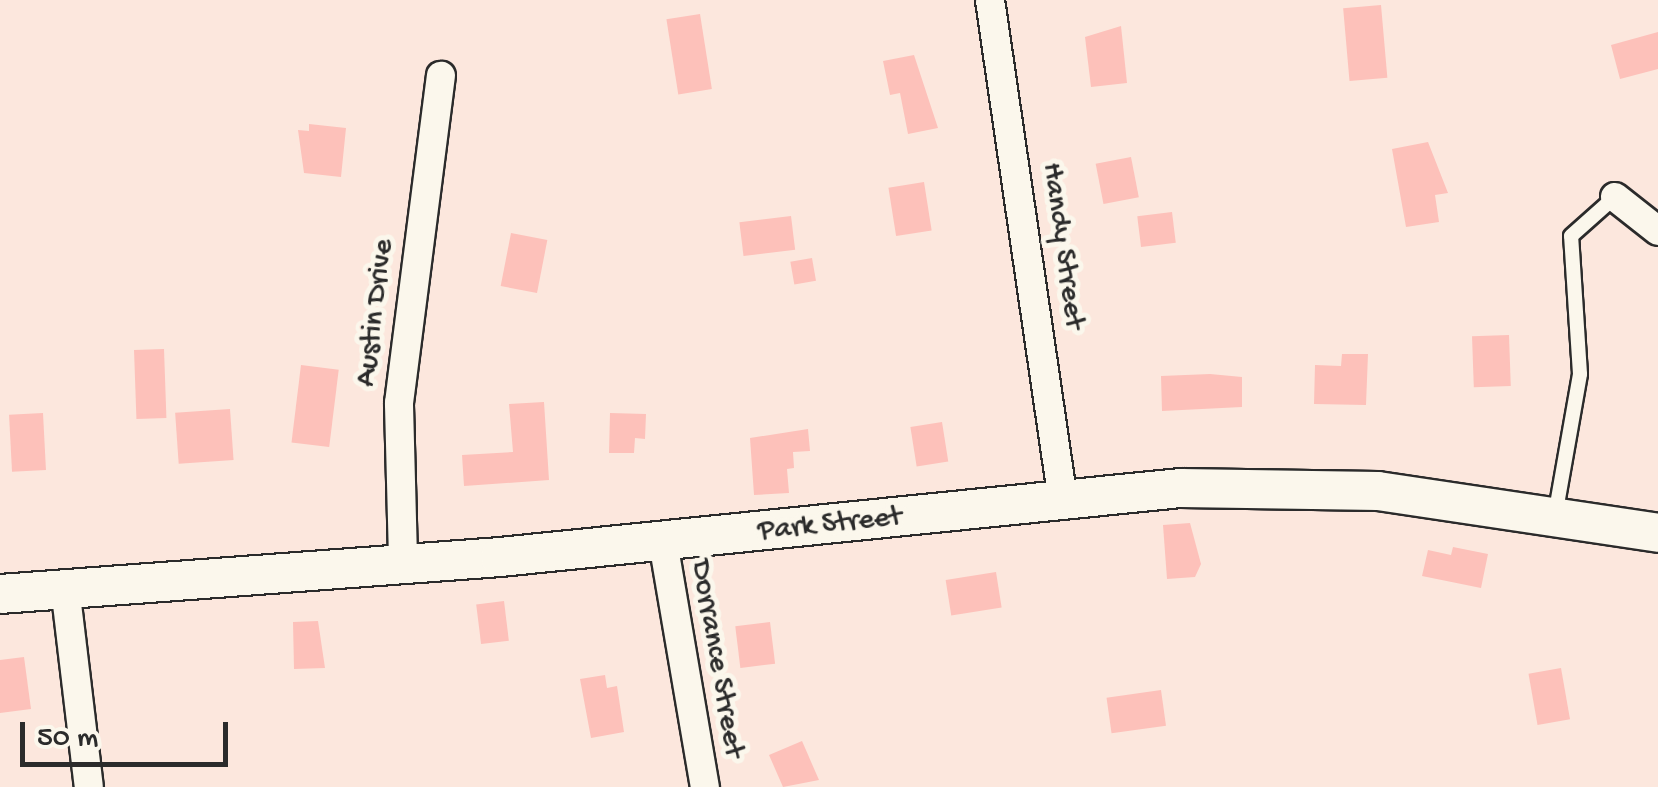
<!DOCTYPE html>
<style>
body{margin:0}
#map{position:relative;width:1658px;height:787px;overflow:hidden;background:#fce7dd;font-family:"Gochi Hand",sans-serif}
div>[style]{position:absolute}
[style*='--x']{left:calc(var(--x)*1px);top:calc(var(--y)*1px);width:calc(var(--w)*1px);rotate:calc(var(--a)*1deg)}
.building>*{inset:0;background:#fdc1ba;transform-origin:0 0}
.roads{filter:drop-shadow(2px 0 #2b2b2b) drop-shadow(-2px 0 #2b2b2b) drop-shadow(0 2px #2b2b2b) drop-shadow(0 -2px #2b2b2b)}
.service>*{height:14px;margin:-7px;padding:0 7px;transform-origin:7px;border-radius:7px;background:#fbf7ec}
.minor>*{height:28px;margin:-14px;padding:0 14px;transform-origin:14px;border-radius:14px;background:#fbf7ec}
.secondary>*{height:38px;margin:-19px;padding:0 19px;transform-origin:19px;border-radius:19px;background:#fbf7ec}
span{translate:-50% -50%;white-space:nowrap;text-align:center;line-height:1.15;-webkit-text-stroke:10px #fbf7ec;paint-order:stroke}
.street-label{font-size:30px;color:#2b2b2b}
.scale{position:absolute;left:20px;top:722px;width:208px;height:45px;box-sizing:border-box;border:5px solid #2b2b2b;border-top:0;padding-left:12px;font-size:30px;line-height:35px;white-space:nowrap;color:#2b2b2b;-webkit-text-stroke:8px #fbf7ec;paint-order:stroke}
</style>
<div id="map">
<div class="building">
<i style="left:1381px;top:5px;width:73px;height:38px;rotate:85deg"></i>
<i style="left:700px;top:14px;width:76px;height:34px;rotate:81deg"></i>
<i style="clip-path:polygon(1121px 26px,1127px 83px,1091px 87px,1085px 37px)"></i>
<i style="clip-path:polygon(1658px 32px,1658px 69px,1620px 79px,1611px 45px)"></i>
<i style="clip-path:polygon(914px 55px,938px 128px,908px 134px,900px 93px,890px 95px,883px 61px)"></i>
<i style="clip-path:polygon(309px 124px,346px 128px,341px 177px,304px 173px,298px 130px,309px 131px)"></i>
<i style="clip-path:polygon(1428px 142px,1448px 193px,1435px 195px,1439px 222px,1406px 227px,1392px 149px)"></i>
<i style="left:1131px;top:157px;width:41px;height:36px;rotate:79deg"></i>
<i style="left:924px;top:182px;width:49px;height:36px;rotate:81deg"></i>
<i style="left:1172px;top:212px;width:31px;height:35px;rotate:83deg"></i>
<i style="left:791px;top:216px;width:34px;height:52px;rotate:83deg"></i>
<i style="left:511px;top:233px;width:37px;height:54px;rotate:11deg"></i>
<i style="left:812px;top:258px;width:23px;height:22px;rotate:80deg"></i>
<i style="left:1509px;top:335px;width:51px;height:37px;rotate:88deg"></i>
<i style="left:164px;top:349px;width:69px;height:30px;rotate:88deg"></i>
<i style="clip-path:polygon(1342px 354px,1368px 354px,1366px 405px,1314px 404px,1315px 365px,1341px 366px)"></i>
<i style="left:301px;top:365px;width:38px;height:78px;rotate:7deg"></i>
<i style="clip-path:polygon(1210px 374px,1242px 377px,1242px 407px,1162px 411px,1161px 376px)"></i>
<i style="clip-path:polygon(544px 402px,549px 480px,464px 486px,462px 455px,513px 452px,509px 404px)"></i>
<i style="left:230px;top:409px;width:51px;height:55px;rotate:86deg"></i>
<i style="left:43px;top:413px;width:57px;height:34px;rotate:87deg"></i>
<i style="clip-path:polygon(610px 413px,646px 414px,645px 439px,635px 438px,634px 453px,609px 453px)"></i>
<i style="left:942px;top:422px;width:40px;height:32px;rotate:81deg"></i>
<i style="clip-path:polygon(808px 429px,810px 451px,793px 452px,794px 468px,787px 469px,789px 493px,754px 495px,750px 438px)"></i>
<i style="clip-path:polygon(1190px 523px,1201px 564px,1195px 577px,1167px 579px,1163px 525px)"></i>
<i style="clip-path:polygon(1453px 547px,1488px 554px,1481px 588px,1422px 576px,1428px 550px,1451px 555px)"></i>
<i style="left:996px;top:572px;width:36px;height:51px;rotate:81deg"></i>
<i style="left:504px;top:601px;width:40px;height:28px;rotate:83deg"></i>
<i style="clip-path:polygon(318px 621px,325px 668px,294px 669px,293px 622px)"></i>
<i style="left:770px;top:622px;width:42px;height:35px;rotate:83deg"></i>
<i style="clip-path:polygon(24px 657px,31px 709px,0 713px,0 660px)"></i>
<i style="left:1561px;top:668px;width:52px;height:33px;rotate:80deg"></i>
<i style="clip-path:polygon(605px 675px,607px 688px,617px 686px,624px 732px,591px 738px,580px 679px)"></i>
<i style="left:1161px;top:690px;width:36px;height:55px;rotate:82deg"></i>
<i style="clip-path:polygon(802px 741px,819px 780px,783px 787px,769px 755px)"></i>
</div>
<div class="roads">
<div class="service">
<i style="--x:1555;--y:516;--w:144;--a:-80"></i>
<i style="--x:1580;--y:374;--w:138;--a:-93.7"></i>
<i style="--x:1571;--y:236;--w:59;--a:-41.6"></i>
</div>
<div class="minor">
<i style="--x:990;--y:0;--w:506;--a:81.71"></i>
<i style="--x:1615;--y:197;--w:55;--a:38.3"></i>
<i style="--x:663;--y:542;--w:249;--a:80.3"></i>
<i style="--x:403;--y:558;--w:155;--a:-91.5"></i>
<i style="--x:399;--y:403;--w:330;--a:-82.7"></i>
<i style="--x:65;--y:587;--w:201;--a:83.2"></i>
</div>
<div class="secondary">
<i style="--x:0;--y:594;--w:501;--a:-4.23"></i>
<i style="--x:500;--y:557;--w:684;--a:-5.79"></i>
<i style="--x:1181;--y:488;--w:197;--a:0.9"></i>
<i style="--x:1378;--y:491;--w:283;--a:8.5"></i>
</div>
</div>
<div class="street-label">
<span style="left:1061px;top:246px;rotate:82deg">Handy Street</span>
<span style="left:377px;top:313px;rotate:-83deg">Austin Drive</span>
<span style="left:830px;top:526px;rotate:-6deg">Park Street</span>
<span style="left:715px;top:659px;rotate:80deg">Dorrance Street</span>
</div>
<div class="scale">50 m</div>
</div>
